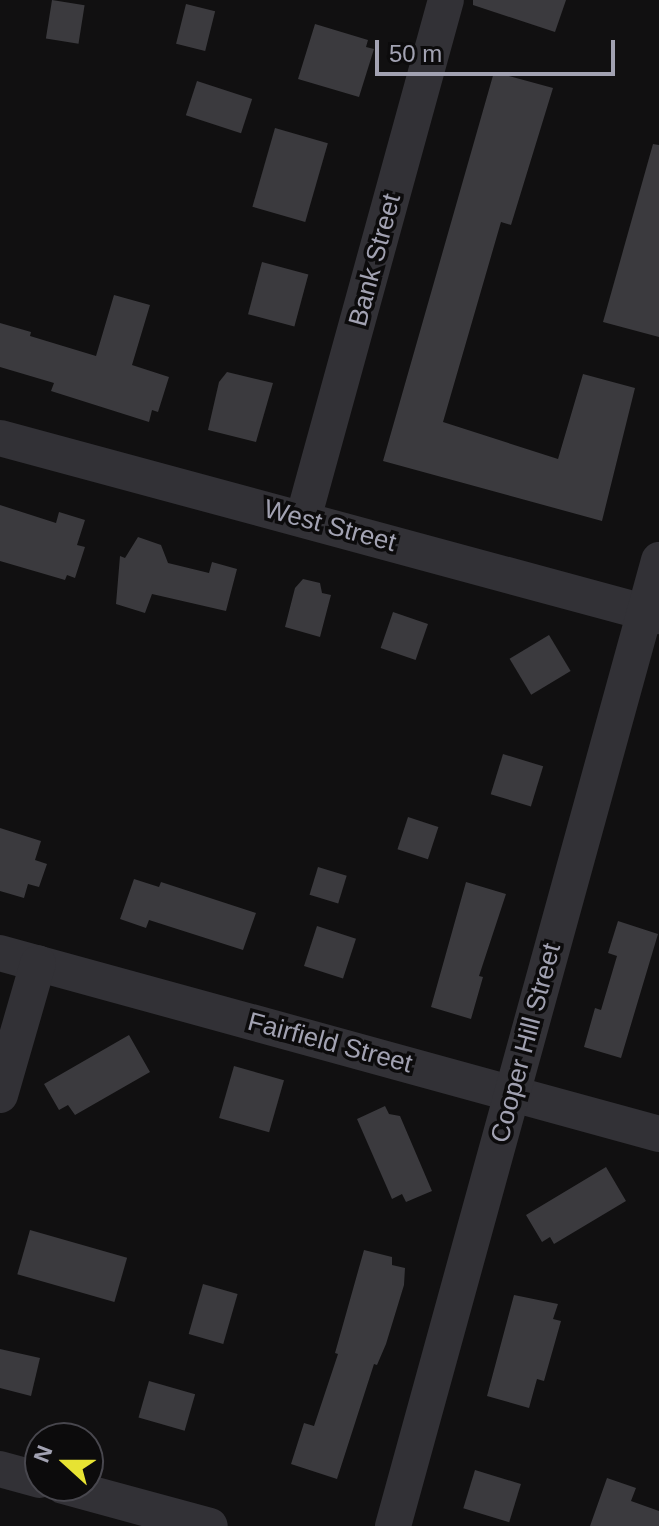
<!DOCTYPE html>
<style>
body{margin:0}
#map{position:relative;width:659px;height:1526px;overflow:hidden;background:#111011;font-family:Arial,sans-serif}
div>[style]{position:absolute}
[style*='--x']{left:calc(var(--x)*1px);top:calc(var(--y)*1px);width:calc(var(--w)*1px);rotate:calc(var(--a)*1deg)}
.building>*{inset:0;background:#3b3a3e;transform-origin:0 0}
.street>*{height:36px;margin:-18px;padding:0 18px;transform-origin:18px;border-radius:18px;background:#323136}
span{translate:-50% -50%;white-space:nowrap;text-align:center;line-height:1.15;-webkit-text-stroke:7px #0c0b0c;paint-order:stroke}
.street-label{font-size:26px;color:#a2a2b2}
.north{position:absolute;left:24px;top:1422px;width:80px;height:80px;box-sizing:border-box;background:#0c0b0c;border:2px solid #48474e;border-radius:50%;rotate:291deg;font-size:22px;font-weight:700;line-height:32px;text-align:center;color:#a2a2b2}
.north::after{content:'';display:block;margin:auto;width:28px;height:36px;background:#e7e333;clip-path:polygon(50% 0,100% 100%,50% 72%,0 100%)}
.scale{position:absolute;left:375px;top:40px;width:240px;height:36px;box-sizing:border-box;border:4px solid #a2a2b2;border-top:0;padding-left:10px;font-size:24px;line-height:28px;white-space:nowrap;color:#a2a2b2;-webkit-text-stroke:6px #0c0b0c;paint-order:stroke}
</style>
<div id="map">
<div class="building">
<i style="left:52px;top:0;width:33px;height:39px;rotate:9deg"></i>
<i style="clip-path:polygon(473px 0,566px 0,555px 32px,473px 5px)"></i>
<i style="left:186px;top:4px;width:30px;height:41px;rotate:14deg"></i>
<i style="clip-path:polygon(315px 24px,368px 40px,366px 47px,374px 49px,359px 97px,298px 79px)"></i>
<i style="clip-path:polygon(494px 72px,553px 88px,511px 225px,501px 222px,443px 422px,558px 459px,583px 374px,635px 388px,602px 521px,383px 461px)"></i>
<i style="left:197px;top:81px;width:58px;height:36px;rotate:18deg"></i>
<i style="left:275px;top:128px;width:55px;height:82px;rotate:16deg"></i>
<i style="clip-path:polygon(653px 144px,659px 145px,659px 337px,603px 322px)"></i>
<i style="left:262px;top:262px;width:48px;height:54px;rotate:15deg"></i>
<i style="clip-path:polygon(114px 295px,150px 305px,132px 365px,169px 377px,158px 412px,152px 410px,149px 422px,51px 391px,54px 383px,0 367px,0 323px,31px 332px,30px 336px,96px 356px)"></i>
<i style="clip-path:polygon(227px 372px,273px 383px,256px 442px,208px 430px,219px 382px)"></i>
<i style="clip-path:polygon(0 505px,56px 523px,59px 512px,85px 520px,77px 545px,85px 547px,75px 578px,67px 575px,65px 580px,0 561px)"></i>
<i style="clip-path:polygon(138px 537px,161px 545px,168px 563px,209px 573px,212px 562px,237px 569px,226px 611px,152px 594px,145px 613px,116px 604px,120px 556px,125px 558px)"></i>
<i style="clip-path:polygon(303px 579px,320px 583px,322px 593px,331px 595px,320px 637px,285px 627px,295px 588px)"></i>
<i style="left:393px;top:612px;width:37px;height:38px;rotate:19deg"></i>
<i style="left:549px;top:635px;width:42px;height:46px;rotate:59deg"></i>
<i style="left:503px;top:754px;width:42px;height:42px;rotate:17deg"></i>
<i style="left:408px;top:817px;width:32px;height:34px;rotate:18deg"></i>
<i style="clip-path:polygon(0 828px,41px 841px,35px 860px,47px 864px,39px 887px,28px 884px,24px 898px,0 891px)"></i>
<i style="left:318px;top:867px;width:30px;height:29px;rotate:17deg"></i>
<i style="clip-path:polygon(134px 879px,159px 887px,161px 882px,256px 913px,243px 950px,149px 920px,146px 928px,120px 919px)"></i>
<i style="clip-path:polygon(466px 882px,506px 894px,479px 976px,483px 977px,471px 1019px,431px 1007px)"></i>
<i style="clip-path:polygon(618px 921px,658px 934px,621px 1058px,584px 1047px,595px 1008px,601px 1010px,617px 956px,608px 953px)"></i>
<i style="left:317px;top:926px;width:41px;height:42px;rotate:18deg"></i>
<i style="clip-path:polygon(129px 1035px,150px 1072px,75px 1115px,68px 1105px,59px 1110px,44px 1084px)"></i>
<i style="left:234px;top:1066px;width:52px;height:54px;rotate:16deg"></i>
<i style="clip-path:polygon(385px 1106px,389px 1114px,400px 1116px,432px 1191px,406px 1202px,402px 1194px,392px 1199px,357px 1119px)"></i>
<i style="clip-path:polygon(606px 1167px,626px 1201px,554px 1244px,550px 1237px,542px 1242px,526px 1215px)"></i>
<i style="left:30px;top:1230px;width:101px;height:46px;rotate:16deg"></i>
<i style="clip-path:polygon(364px 1250px,392px 1257px,392px 1265px,405px 1268px,404px 1285px,386px 1344px,377px 1365px,374px 1364px,337px 1479px,291px 1464px,304px 1423px,314px 1426px,338px 1354px,335px 1353px)"></i>
<i style="left:203px;top:1284px;width:36px;height:52px;rotate:16deg"></i>
<i style="clip-path:polygon(514px 1295px,558px 1304px,553px 1319px,561px 1321px,544px 1381px,537px 1379px,529px 1408px,487px 1396px)"></i>
<i style="clip-path:polygon(0 1349px,40px 1358px,31px 1396px,0 1388px)"></i>
<i style="left:149px;top:1381px;width:48px;height:38px;rotate:16deg"></i>
<i style="left:475px;top:1470px;width:48px;height:40px;rotate:17deg"></i>
<i style="clip-path:polygon(607px 1478px,636px 1488px,631px 1501px,659px 1511px,659px 1526px,590px 1526px)"></i>
</div>
<div class="street">
<i style="--x:0;--y:438;--w:683;--a:15.12"></i>
<i style="--x:303;--y:519;--w:538;--a:-74.6"></i>
<i style="--x:0;--y:953;--w:683;--a:15.36"></i>
<i style="--x:0;--y:1095;--w:137;--a:-73.9"></i>
<i style="--x:0;--y:1469;--w:41;--a:15.4"></i>
<i style="--x:63;--y:1486;--w:152;--a:15.2"></i>
<i style="--x:393;--y:1526;--w:1002;--a:-74.6"></i>
</div>
<div class="street-label">
<span style="left:375px;top:260px;rotate:-75deg">Bank Street</span>
<span style="left:330px;top:526px;rotate:15deg">West Street</span>
<span style="left:330px;top:1043px;rotate:15deg">Fairfield Street</span>
<span style="left:526px;top:1043px;rotate:-75deg">Cooper Hill Street</span>
</div>
<div class="north">N</div>
<div class="scale">50 m</div>
</div>
